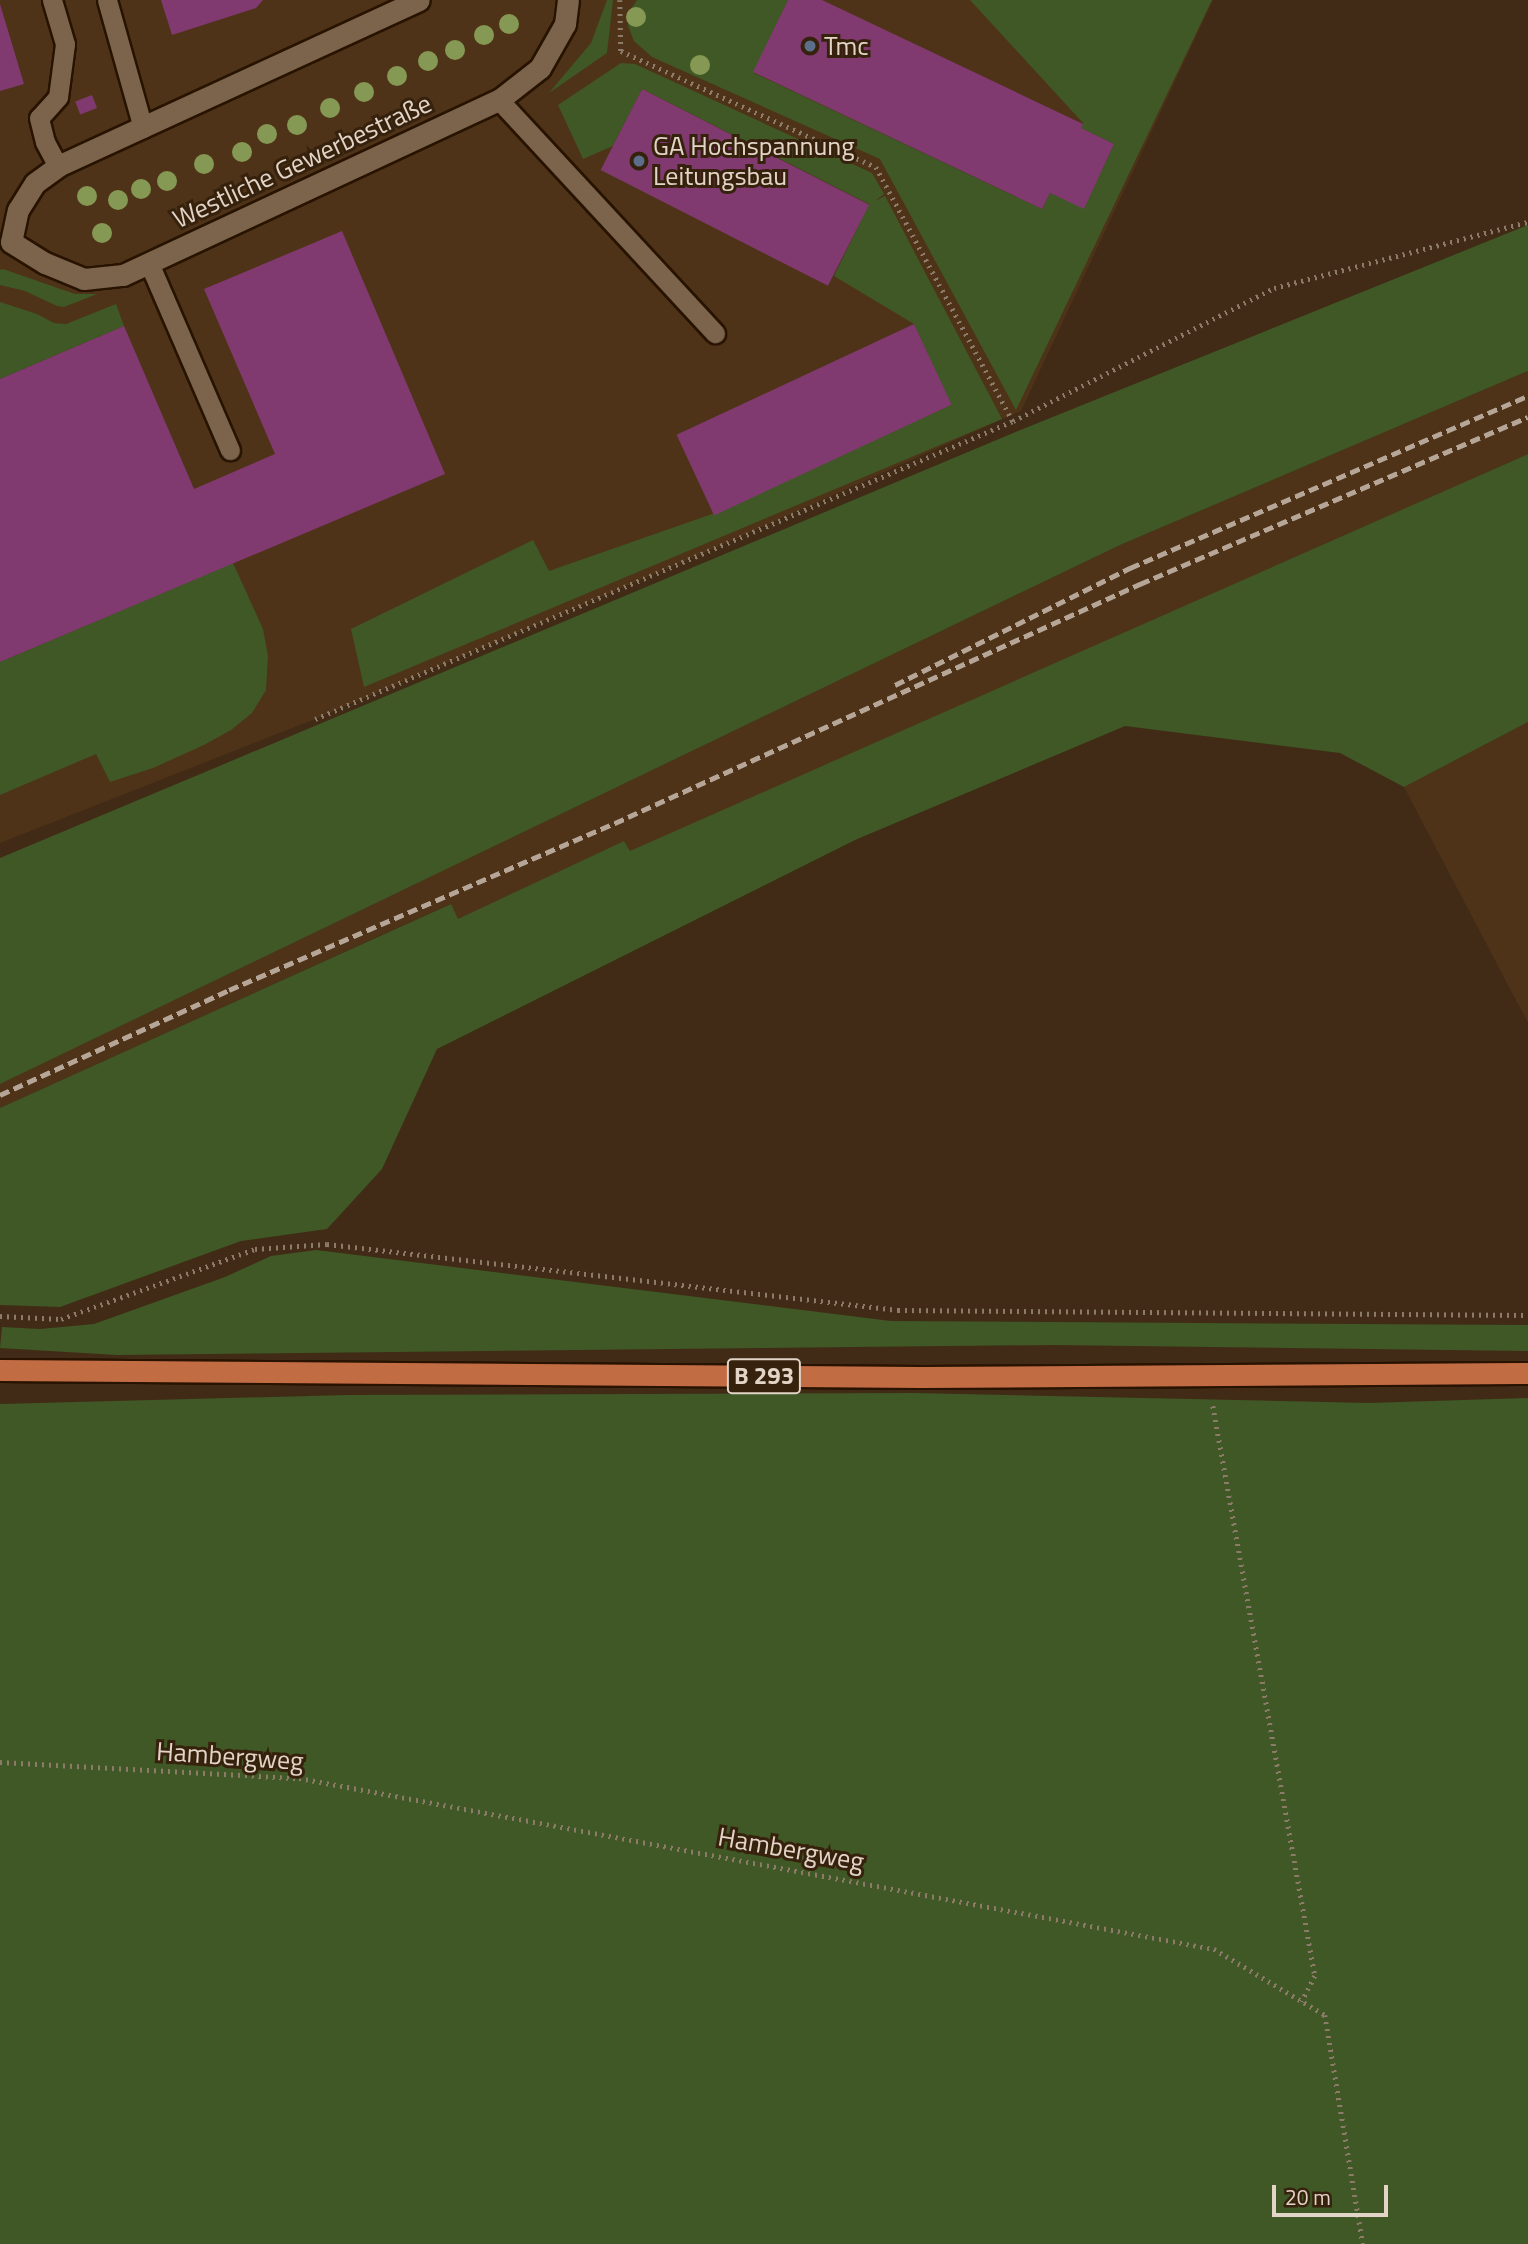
<!DOCTYPE html>
<meta charset="utf-8">
<style>
body{margin:0}
#map{position:relative;width:1528px;height:2244px;overflow:hidden;background:#412b16;font-family:"Titillium Web",sans-serif}
div>[style]{position:absolute}
[style*='--x']{left:calc(var(--x)*1px);top:calc(var(--y)*1px);width:calc(var(--w)*1px);rotate:calc(var(--a)*1deg)}
.built>*{inset:0;background:#4e3318}
.green>*{inset:0;background:#3f5825}
.building>*{inset:0;background:#803a70;transform-origin:0 0}
.path>*{height:4.5px;margin-top:-2.25px;transform-origin:0;background:repeating-linear-gradient(90deg,#8d7b69 0 2px,transparent 0 7px)}
.roads{filter:drop-shadow(2px 0 #271300) drop-shadow(-2px 0 #271300) drop-shadow(0 2px #271300) drop-shadow(0 -2px #271300)}
.lane>*{height:19px;margin:-9.5px;padding:0 9.5px;transform-origin:9.5px;border-radius:9.5px;background:#7b634c}
.street>*{height:21px;margin:-10.5px;padding:0 10.5px;transform-origin:10.5px;border-radius:10.5px;background:#7b634c}
.primary>*{height:21px;margin:-10.5px;padding:0 10.5px;transform-origin:10.5px;border-radius:10.5px;background:#c26c44}
.rail>*{height:5px;margin-top:-2.5px;transform-origin:0;background:repeating-linear-gradient(90deg,#b6a697 0 10px,transparent 0 15px)}
.trees>*{width:20px;height:20px;margin:-10px;border-radius:50%;background:#869954}
.dots>*{width:19px;height:19px;translate:-50% -50%;box-sizing:border-box;border:4px solid #36210c;border-radius:50%}
span{translate:-50% -50%;white-space:nowrap;text-align:center;line-height:1.15;-webkit-text-stroke:6px #36210c;paint-order:stroke}
.shield-label span{padding:2px 5px;background:#36210c;border:2px solid;border-radius:5px;-webkit-text-stroke-width:0}
.shield-label{font-size:24px;color:#e2d4c7;font-weight:700}
.poi-label{font-size:26px;color:#e2d4c7}
.left{translate:0 -50%;text-align:left}
.street-label{font-size:26px;color:#e2d4c7}
.scale{position:absolute;left:1272px;top:2185px;width:116px;height:32px;box-sizing:border-box;border:4px solid #e2d4c7;border-top:0;padding-left:9px;font-size:21px;line-height:24px;white-space:nowrap;color:#e2d4c7;-webkit-text-stroke:5px #36210c;paint-order:stroke}
</style>
<div id="map">
<div class="built">
<i style="clip-path:polygon(0 0,1213px 0,1021px 411px,699px 555px,315px 719px,0 843px)"></i>
<i style="clip-path:polygon(1528px 371px,1528px 454px,630px 852px,624px 841px,458px 920px,450px 904px,0 1108px,0 1084px,1120px 545px)"></i>
<i style="clip-path:polygon(1528px 722px,1528px 1023px,1404px 787px)"></i>
</div>
<div class="green">
<i style="clip-path:polygon(607px 0,613px 0,607px 53px,549px 93px,591px 43px)"></i>
<i style="clip-path:polygon(637px 0,788px 0,754px 73px,1042px 209px,1050px 193px,1084px 208px,1114px 144px,1081px 128px,1083px 123px,970px 0,1212px 0,1016px 410px,880px 159px,652px 57px,634px 41px,628px 26px,629px 12px)"></i>
<i style="clip-path:polygon(621px 63px,635px 64px,872px 173px,884px 194px,875px 201px,885px 196px,1002px 419px,364px 687px,351px 629px,533px 540px,549px 571px,712px 514px,951px 405px,914px 324px,834px 276px,869px 204px,642px 89px,613px 146px,583px 159px,558px 105px)"></i>
<i style="clip-path:polygon(1528px 225px,1528px 371px,1120px 545px,0 1084px,0 858px,1018px 431px)"></i>
<i style="clip-path:polygon(3px 269px,75px 294px,97px 294px,64px 307px,57px 306px,25px 291px,0 285px,0 270px)"></i>
<i style="clip-path:polygon(0 302px,37px 314px,54px 323px,66px 324px,116px 304px,124px 326px,0 379px)"></i>
<i style="clip-path:polygon(1528px 454px,1528px 722px,1404px 787px,1340px 753px,1125px 726px,855px 840px,437px 1049px,382px 1169px,327px 1229px,241px 1241px,60px 1307px,0 1305px,0 1108px,451px 904px,458px 919px,624px 841px,630px 851px)"></i>
<i style="clip-path:polygon(233px 563px,263px 629px,268px 656px,266px 690px,252px 713px,231px 730px,204px 745px,153px 768px,110px 782px,96px 754px,0 795px,0 662px)"></i>
<i style="clip-path:polygon(316px 1250px,891px 1321px,1528px 1325px,1528px 1351px,1053px 1345px,117px 1355px,0 1348px,2px 1327px,40px 1329px,94px 1324px,225px 1277px,271px 1256px)"></i>
<i style="clip-path:polygon(914px 1393px,1369px 1403px,1528px 1398px,1528px 2244px,0 2244px,0 1404px,347px 1395px)"></i>
</div>
<div class="building">
<i style="clip-path:polygon(161px 0,263px 0,256px 8px,172px 35px)"></i>
<i style="clip-path:polygon(788px 0,822px 0,1083px 124px,1081px 128px,1114px 144px,1084px 209px,1050px 193px,1042px 209px,753px 72px)"></i>
<i style="clip-path:polygon(0 4px,24px 84px,0 91px)"></i>
<i style="left:642px;top:89px;width:255px;height:91px;rotate:27deg"></i>
<i style="left:92px;top:95px;width:14px;height:18px;rotate:69deg"></i>
<i style="clip-path:polygon(342px 231px,445px 474px,0 662px,0 379px,124px 326px,194px 489px,275px 454px,204px 289px)"></i>
<i style="left:914px;top:324px;width:89px;height:262px;rotate:65deg"></i>
</div>
<div class="path">
<i style="--x:620;--y:0;--w:51;--a:88.9"></i>
<i style="--x:621;--y:51;--w:280;--a:24.5"></i>
<i style="--x:876;--y:167;--w:289;--a:61.7"></i>
<i style="--x:315;--y:719;--w:759;--a:-23.12"></i>
<i style="--x:1013;--y:421;--w:293;--a:-27"></i>
<i style="--x:1274;--y:288;--w:262;--a:-14.6"></i>
<i style="--x:0;--y:1316;--w:61;--a:2.8"></i>
<i style="--x:61;--y:1319;--w:206;--a:-19.8"></i>
<i style="--x:255;--y:1249;--w:72;--a:-4"></i>
<i style="--x:327;--y:1244;--w:575;--a:6.59"></i>
<i style="--x:898;--y:1310;--w:630;--a:0.45"></i>
<i style="--x:1213;--y:1406;--w:579;--a:79.85"></i>
<i style="--x:1315;--y:1976;--w:29;--a:117"></i>
<i style="--x:0;--y:1762;--w:299;--a:3.1"></i>
<i style="--x:299;--y:1778;--w:931;--a:10.59"></i>
<i style="--x:1214;--y:1949;--w:129;--a:30.7"></i>
<i style="--x:1325;--y:2015;--w:232;--a:80.6"></i>
</div>
<div class="roads">
<div class="lane">
<i style="--x:52;--y:0;--w:46;--a:73.5"></i>
<i style="--x:65;--y:44;--w:53;--a:97.5"></i>
<i style="--x:58;--y:97;--w:28;--a:132"></i>
<i style="--x:39;--y:118;--w:25;--a:76"></i>
<i style="--x:45;--y:142;--w:27;--a:62"></i>
<i style="--x:107;--y:0;--w:133;--a:74.3"></i>
<i style="--x:499;--y:100;--w:318;--a:47.2"></i>
<i style="--x:149;--y:263;--w:204;--a:66.6"></i>
</div>
<div class="street">
<i style="--x:11;--y:242;--w:40;--a:32"></i>
<i style="--x:45;--y:263;--w:42;--a:22.3"></i>
<i style="--x:84;--y:279;--w:39;--a:-6"></i>
<i style="--x:123;--y:275;--w:415;--a:-25"></i>
<i style="--x:499;--y:100;--w:52;--a:-38"></i>
<i style="--x:540;--y:68;--w:51;--a:-60.4"></i>
<i style="--x:565;--y:24;--w:24;--a:-83"></i>
<i style="--x:11;--y:242;--w:33;--a:-78"></i>
<i style="--x:18;--y:210;--w:32;--a:-58"></i>
<i style="--x:35;--y:183;--w:29;--a:-36"></i>
<i style="--x:58;--y:166;--w:397;--a:-24.7"></i>
</div>
<div class="primary">
<i style="--x:0;--y:1370;--w:921;--a:0.44"></i>
<i style="--x:921;--y:1377;--w:607;--a:-0.38"></i>
</div>
</div>
<div class="rail">
<i style="--x:895;--y:685;--w:263;--a:-26.5"></i>
<i style="--x:1130;--y:568;--w:434;--a:-23.4"></i>
<i style="--x:0;--y:1095;--w:252;--a:-24.6"></i>
<i style="--x:229;--y:990;--w:435;--a:-23.4"></i>
<i style="--x:628;--y:817;--w:563;--a:-24.47"></i>
<i style="--x:1140;--y:584;--w:422;--a:-23.3"></i>
</div>
<div class="trees">
<i style="left:636px;top:17px"></i>
<i style="left:509px;top:24px"></i>
<i style="left:484px;top:35px"></i>
<i style="left:455px;top:50px"></i>
<i style="left:428px;top:61px"></i>
<i style="left:700px;top:65px"></i>
<i style="left:397px;top:76px"></i>
<i style="left:364px;top:92px"></i>
<i style="left:330px;top:108px"></i>
<i style="left:297px;top:125px"></i>
<i style="left:267px;top:134px"></i>
<i style="left:242px;top:152px"></i>
<i style="left:204px;top:164px"></i>
<i style="left:167px;top:181px"></i>
<i style="left:141px;top:189px"></i>
<i style="left:87px;top:196px"></i>
<i style="left:118px;top:200px"></i>
<i style="left:102px;top:233px"></i>
</div>
<div class="dots">
<i style="left:810px;top:46px;background:#5c6f8a"></i>
<i style="left:639px;top:161px;background:#5c6f8a"></i>
</div>
<div class="shield-label">
<span style="left:764px;top:1376px">B 293</span>
</div>
<div class="poi-label">
<span class="left" style="left:824px;top:46px">Tmc</span>
<span class="left" style="left:653px;top:161px">GA Hochspannung<br>Leitungsbau</span>
</div>
<div class="street-label">
<span style="left:302px;top:161px;rotate:-25deg">Westliche Gewerbestraße</span>
<span style="left:230px;top:1756px;rotate:4deg">Hambergweg</span>
<span style="left:791px;top:1849px;rotate:10deg">Hambergweg</span>
</div>
<div class="scale">20 m</div>
</div>
